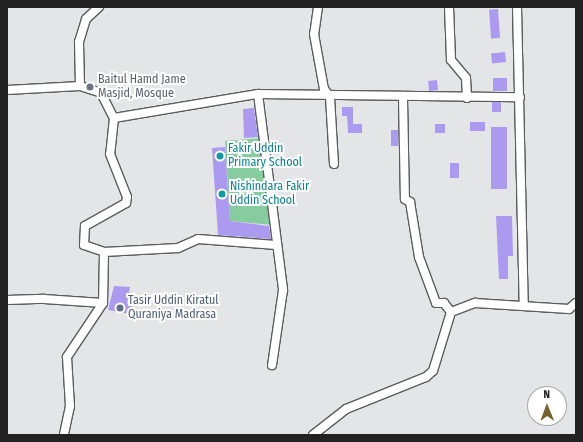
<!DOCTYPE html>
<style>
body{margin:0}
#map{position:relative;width:583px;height:442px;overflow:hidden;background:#e4e5e7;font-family:"Fira Sans Condensed",sans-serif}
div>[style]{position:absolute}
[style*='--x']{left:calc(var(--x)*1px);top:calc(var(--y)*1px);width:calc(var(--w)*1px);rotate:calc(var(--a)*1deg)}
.green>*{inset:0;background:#86cc9e}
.building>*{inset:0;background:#ac9af1;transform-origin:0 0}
.roads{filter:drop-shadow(1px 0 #5b5c5e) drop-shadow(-1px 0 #5b5c5e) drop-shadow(0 1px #5b5c5e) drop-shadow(0 -1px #5b5c5e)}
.minor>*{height:8px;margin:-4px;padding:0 4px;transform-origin:4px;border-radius:4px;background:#fff}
.dots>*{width:11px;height:11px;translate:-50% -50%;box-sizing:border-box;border:2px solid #fff;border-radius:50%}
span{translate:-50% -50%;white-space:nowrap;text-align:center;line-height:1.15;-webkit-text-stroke:4px #fff;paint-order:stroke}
.worship-label{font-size:12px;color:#5b616d}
.left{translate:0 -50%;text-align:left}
.culture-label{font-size:12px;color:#0d838f}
.service-label{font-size:12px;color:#4e5e75}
.frame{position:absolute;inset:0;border:8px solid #222223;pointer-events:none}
.north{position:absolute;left:527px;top:386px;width:40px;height:40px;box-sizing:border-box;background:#fff;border:1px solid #a7a7a7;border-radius:50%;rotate:359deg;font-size:11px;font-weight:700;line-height:16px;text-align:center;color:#222223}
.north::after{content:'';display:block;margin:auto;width:14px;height:18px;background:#795e30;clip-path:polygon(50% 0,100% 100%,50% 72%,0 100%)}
</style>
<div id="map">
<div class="green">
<i style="clip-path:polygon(263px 138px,273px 225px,230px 221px,225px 141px)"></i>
</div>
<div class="building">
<i style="left:498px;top:9px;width:29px;height:9px;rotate:86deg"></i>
<i style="left:505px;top:52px;width:10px;height:14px;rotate:84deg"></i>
<i style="left:493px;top:78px;width:14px;height:13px"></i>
<i style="left:437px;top:80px;width:10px;height:9px;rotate:84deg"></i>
<i style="left:501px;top:102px;width:10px;height:9px;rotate:90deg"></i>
<i style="clip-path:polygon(342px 107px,353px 107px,353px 124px,362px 124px,362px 133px,348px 133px,347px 116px,342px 116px)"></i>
<i style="clip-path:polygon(254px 108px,258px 137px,244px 138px,243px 109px)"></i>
<i style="left:470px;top:122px;width:15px;height:9px"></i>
<i style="left:435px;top:124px;width:10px;height:9px"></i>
<i style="left:491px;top:127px;width:16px;height:62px"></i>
<i style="left:398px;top:130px;width:16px;height:7px;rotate:90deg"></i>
<i style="clip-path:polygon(225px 147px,230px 221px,269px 226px,271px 239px,218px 235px,212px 148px)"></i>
<i style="left:450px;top:163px;width:9px;height:15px"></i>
<i style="clip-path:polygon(496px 216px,512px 216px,513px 256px,508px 256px,508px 279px,499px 279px)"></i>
<i style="clip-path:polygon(114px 286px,130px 287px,127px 304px,132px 305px,130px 314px,108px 310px)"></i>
</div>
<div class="roads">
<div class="minor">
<i style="--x:318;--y:7;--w:27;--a:98"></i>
<i style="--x:314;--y:34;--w:56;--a:79.7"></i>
<i style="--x:324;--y:89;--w:10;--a:53"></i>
<i style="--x:330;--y:97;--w:67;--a:86.6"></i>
<i style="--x:449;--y:7;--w:53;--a:87.8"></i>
<i style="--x:451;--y:60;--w:23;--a:50"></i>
<i style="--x:466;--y:78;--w:20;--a:87"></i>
<i style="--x:517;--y:7;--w:299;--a:88.7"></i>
<i style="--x:80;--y:86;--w:44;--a:-91.3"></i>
<i style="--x:79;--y:42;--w:24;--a:-73"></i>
<i style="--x:86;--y:19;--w:18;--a:-43"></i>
<i style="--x:7;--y:90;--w:73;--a:-3.1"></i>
<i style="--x:80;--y:86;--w:22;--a:18"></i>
<i style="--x:101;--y:93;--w:28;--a:63"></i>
<i style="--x:114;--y:118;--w:36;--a:96"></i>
<i style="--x:110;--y:154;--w:46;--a:68.4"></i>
<i style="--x:127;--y:197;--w:6;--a:99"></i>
<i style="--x:126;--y:203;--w:47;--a:150.7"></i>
<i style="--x:85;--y:226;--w:19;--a:93"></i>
<i style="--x:84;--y:245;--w:21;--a:19"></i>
<i style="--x:104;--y:252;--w:51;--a:91.1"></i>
<i style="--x:103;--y:303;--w:65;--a:123.7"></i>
<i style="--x:67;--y:357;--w:49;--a:86.5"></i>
<i style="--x:70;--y:406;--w:30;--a:102"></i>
<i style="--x:258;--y:94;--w:198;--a:82.7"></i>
<i style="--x:283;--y:290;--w:76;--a:98.3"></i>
<i style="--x:403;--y:98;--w:101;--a:88.9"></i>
<i style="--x:405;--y:199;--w:6;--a:31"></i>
<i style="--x:410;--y:202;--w:56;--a:80.7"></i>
<i style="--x:419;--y:257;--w:49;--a:69.7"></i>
<i style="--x:436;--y:303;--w:8;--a:0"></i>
<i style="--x:444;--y:303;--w:11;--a:52"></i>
<i style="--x:114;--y:118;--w:146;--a:-9.5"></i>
<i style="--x:258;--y:94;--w:262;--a:0.7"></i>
<i style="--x:104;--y:252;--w:74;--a:-3.1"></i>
<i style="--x:178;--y:248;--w:22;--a:-24"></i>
<i style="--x:198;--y:239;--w:78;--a:4.4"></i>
<i style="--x:7;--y:300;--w:37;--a:-2"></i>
<i style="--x:44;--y:299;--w:59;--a:3.9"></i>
<i style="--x:313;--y:435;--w:42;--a:-38.2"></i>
<i style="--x:346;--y:409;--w:86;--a:-21.8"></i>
<i style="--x:426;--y:377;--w:9;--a:-41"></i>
<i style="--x:433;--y:371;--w:62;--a:-73"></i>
<i style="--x:451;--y:312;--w:26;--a:-21"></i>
<i style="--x:475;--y:303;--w:94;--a:3.7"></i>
<i style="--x:569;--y:309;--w:9;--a:-41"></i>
</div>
</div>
<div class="dots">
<i style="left:90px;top:87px;background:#6b7280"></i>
<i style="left:220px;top:156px;background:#0f9aa8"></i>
<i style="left:222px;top:194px;background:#0f9aa8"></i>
<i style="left:120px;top:308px;background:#5c6f8a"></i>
</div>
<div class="worship-label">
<span class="left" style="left:98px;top:87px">Baitul Hamd Jame<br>Masjid, Mosque</span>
</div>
<div class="culture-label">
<span class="left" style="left:228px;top:156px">Fakir Uddin<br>Primary School</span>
<span class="left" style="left:230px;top:194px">Nishindara Fakir<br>Uddin School</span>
</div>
<div class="service-label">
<span class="left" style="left:128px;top:308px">Tasir Uddin Kiratul<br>Quraniya Madrasa</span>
</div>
<div class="frame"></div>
<div class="north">N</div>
</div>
